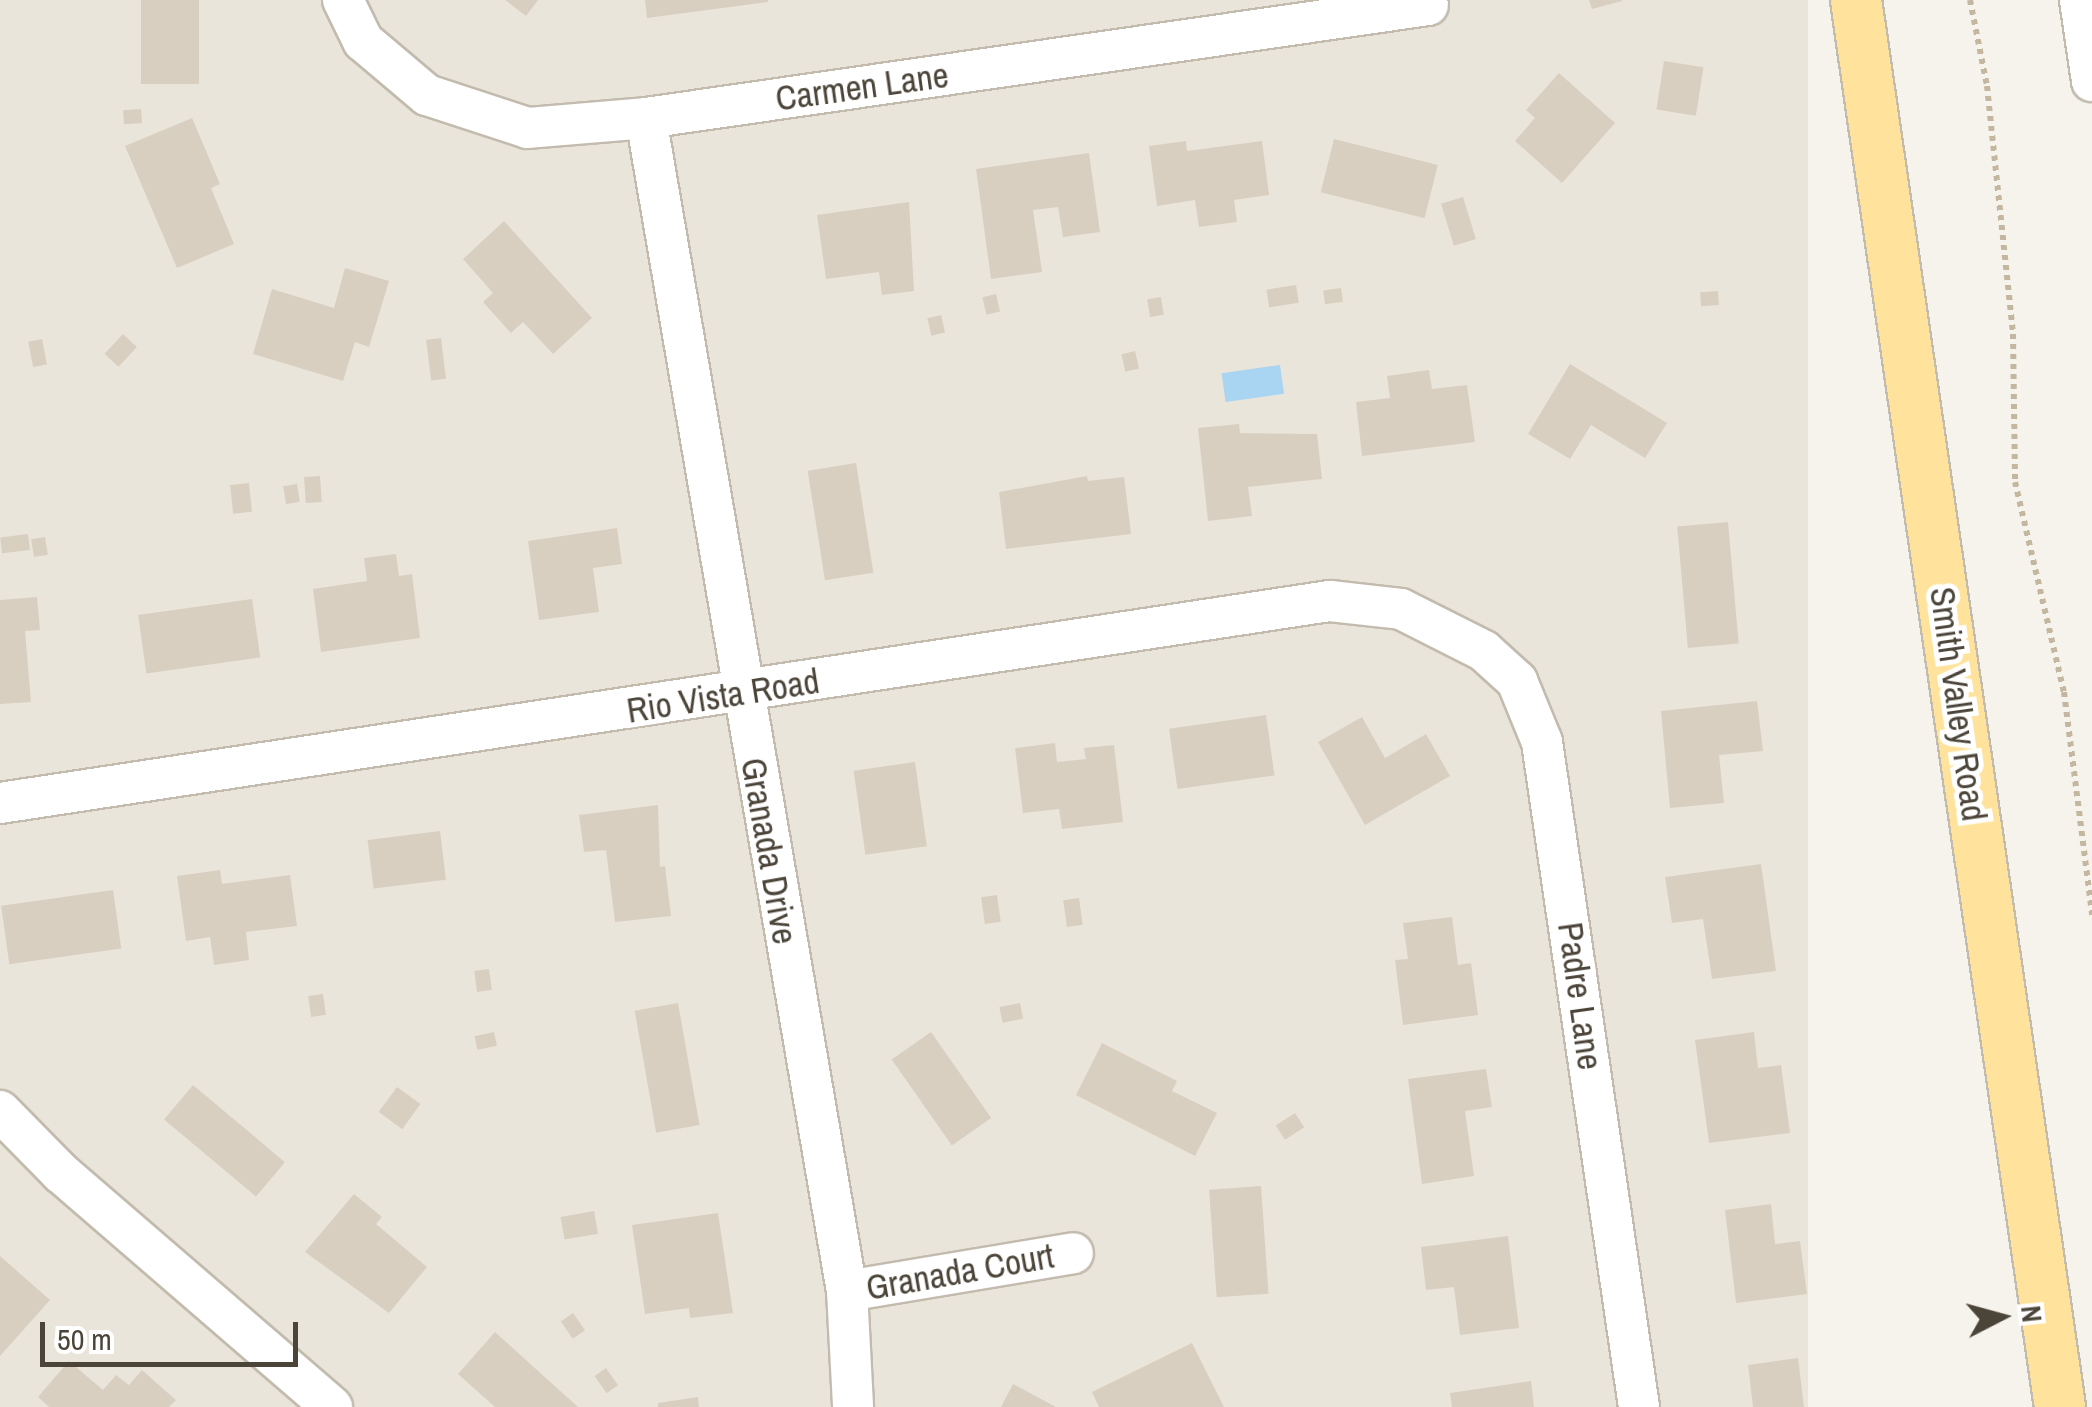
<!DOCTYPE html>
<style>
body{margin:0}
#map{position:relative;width:2092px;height:1407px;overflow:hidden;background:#f6f3ec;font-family:"Archivo Narrow",sans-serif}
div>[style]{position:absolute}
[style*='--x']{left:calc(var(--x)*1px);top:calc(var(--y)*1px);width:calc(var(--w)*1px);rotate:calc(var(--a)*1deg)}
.residential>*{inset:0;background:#eae5da;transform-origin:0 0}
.water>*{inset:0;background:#a9d4f2;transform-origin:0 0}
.building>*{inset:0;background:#d8cfc1;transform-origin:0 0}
.path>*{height:6px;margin-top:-3px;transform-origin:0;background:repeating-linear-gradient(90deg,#c4b79f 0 5px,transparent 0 10px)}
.roads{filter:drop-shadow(2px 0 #c2bbae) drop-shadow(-2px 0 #c2bbae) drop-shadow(0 2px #c2bbae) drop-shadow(0 -2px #c2bbae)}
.minor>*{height:40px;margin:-20px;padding:0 20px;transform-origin:20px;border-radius:20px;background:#fff}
.major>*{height:50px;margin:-25px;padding:0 25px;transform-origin:25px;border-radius:25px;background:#ffe39c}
span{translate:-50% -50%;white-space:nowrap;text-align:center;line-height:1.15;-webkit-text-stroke:10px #fff;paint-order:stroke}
.street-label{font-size:35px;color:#4b4439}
.north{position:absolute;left:1952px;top:1267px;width:100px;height:100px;-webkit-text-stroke:8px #fff;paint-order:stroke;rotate:84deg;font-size:28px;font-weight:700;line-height:40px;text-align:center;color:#4b4439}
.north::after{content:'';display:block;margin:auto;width:35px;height:45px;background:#4b4439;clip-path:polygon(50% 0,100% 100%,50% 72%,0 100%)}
.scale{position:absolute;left:40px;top:1322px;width:258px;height:45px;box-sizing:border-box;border:5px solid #4b4439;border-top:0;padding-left:12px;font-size:30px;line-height:35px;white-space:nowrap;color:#4b4439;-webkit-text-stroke:8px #fff;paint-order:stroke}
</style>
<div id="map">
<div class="residential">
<i style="left:0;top:0;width:1808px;height:1407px"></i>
</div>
<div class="water">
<i style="left:1280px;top:365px;width:29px;height:59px;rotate:82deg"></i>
</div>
<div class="building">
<i style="left:141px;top:0;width:58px;height:84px"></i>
<i style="clip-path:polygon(505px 0,538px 0,526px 16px)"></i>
<i style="clip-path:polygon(645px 0,768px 0,768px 2px,647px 18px)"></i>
<i style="clip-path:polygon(1589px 0,1622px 0,1622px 1px,1592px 9px)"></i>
<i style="left:1664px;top:61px;width:40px;height:49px;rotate:9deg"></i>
<i style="clip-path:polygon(1559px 73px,1615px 123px,1562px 183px,1515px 141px,1535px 118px,1526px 110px)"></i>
<i style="left:141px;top:109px;width:14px;height:18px;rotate:86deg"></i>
<i style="clip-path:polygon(192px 118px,220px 184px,211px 188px,234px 244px,177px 268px,125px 146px)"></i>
<i style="left:1334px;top:139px;width:107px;height:55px;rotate:14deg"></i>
<i style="clip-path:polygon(1186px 141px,1187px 151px,1262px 141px,1269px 195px,1234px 200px,1237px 222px,1199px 227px,1195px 200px,1157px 206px,1149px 146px)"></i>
<i style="clip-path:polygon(1089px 153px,1100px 232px,1063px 237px,1058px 207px,1033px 210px,1042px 272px,991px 279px,976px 169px)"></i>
<i style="left:1463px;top:197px;width:44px;height:23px;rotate:73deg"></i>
<i style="clip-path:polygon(909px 202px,914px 291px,882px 295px,879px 272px,826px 279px,817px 215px)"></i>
<i style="clip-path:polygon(504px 221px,592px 318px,553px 354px,523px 322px,511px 333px,483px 302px,493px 293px,463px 259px)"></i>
<i style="clip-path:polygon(345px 268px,389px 281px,369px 347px,355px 342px,343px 381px,253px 354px,272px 289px,334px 308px)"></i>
<i style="left:1296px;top:285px;width:18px;height:30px;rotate:81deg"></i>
<i style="left:1341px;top:288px;width:14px;height:18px;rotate:82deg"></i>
<i style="left:1718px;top:291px;width:14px;height:18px;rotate:86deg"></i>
<i style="left:996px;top:294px;width:18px;height:14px;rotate:77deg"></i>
<i style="left:1161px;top:297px;width:18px;height:14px;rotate:81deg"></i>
<i style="left:941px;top:315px;width:18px;height:14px;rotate:77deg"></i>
<i style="left:123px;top:334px;width:19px;height:27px;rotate:43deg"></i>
<i style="left:441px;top:338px;width:41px;height:15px;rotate:83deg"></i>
<i style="left:42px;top:339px;width:26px;height:14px;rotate:79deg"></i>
<i style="left:1135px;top:351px;width:18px;height:14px;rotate:77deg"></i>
<i style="clip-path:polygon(1570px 364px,1667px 423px,1645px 458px,1591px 425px,1570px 459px,1528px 434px)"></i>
<i style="clip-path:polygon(1429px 370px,1432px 389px,1467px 385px,1475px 442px,1362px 456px,1356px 402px,1390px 398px,1387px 376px)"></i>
<i style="clip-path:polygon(1239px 424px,1240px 433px,1317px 434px,1322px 479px,1248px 487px,1252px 516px,1208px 521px,1198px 428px)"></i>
<i style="left:856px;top:463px;width:111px;height:49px;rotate:81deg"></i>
<i style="left:320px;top:476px;width:26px;height:16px;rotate:86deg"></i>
<i style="clip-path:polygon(1087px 476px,1088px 481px,1124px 477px,1131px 534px,1006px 549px,999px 492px)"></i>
<i style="left:249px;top:483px;width:29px;height:19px;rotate:84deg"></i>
<i style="left:297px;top:484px;width:18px;height:14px;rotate:81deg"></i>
<i style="left:1728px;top:522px;width:122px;height:51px;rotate:85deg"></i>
<i style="clip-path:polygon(617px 528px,622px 564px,593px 568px,599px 612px,539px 620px,528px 541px)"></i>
<i style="left:28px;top:534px;width:16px;height:28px;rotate:83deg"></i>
<i style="left:45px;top:537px;width:18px;height:14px;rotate:81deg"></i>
<i style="clip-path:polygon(396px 554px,399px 576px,412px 574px,420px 638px,321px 652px,313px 589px,367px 581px,364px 558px)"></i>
<i style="clip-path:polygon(37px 597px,40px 630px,25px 631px,31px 702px,0 704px,0 600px)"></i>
<i style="left:252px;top:599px;width:59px;height:115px;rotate:82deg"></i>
<i style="clip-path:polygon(1757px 701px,1763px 751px,1719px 755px,1724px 803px,1670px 808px,1661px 711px)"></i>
<i style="left:1266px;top:715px;width:61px;height:98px;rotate:82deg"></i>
<i style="clip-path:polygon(1362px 717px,1385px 758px,1426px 734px,1450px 776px,1365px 825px,1318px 742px)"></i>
<i style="clip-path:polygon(1055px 743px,1057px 762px,1086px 759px,1084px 748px,1114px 745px,1123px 822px,1062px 829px,1059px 809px,1023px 813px,1015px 748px)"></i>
<i style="left:915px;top:762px;width:85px;height:62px;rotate:82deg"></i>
<i style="clip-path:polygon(658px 805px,660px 867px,665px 866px,671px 916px,615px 922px,606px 850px,584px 852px,579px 815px)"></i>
<i style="left:440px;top:831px;width:49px;height:73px;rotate:83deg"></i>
<i style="clip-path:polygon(1761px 864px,1776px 971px,1712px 979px,1703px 919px,1672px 923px,1665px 877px)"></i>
<i style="clip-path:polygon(220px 870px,222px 884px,290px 875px,297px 926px,246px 932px,249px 960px,214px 965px,210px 937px,186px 941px,177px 876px)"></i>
<i style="left:113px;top:890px;width:59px;height:113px;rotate:82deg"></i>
<i style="left:997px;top:895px;width:27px;height:16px;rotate:82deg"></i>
<i style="left:1079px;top:898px;width:27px;height:16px;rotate:82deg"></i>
<i style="clip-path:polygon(1452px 917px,1458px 965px,1471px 963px,1478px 1015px,1403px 1025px,1395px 960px,1408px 959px,1403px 923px)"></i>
<i style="left:489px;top:969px;width:21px;height:15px;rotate:82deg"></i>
<i style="left:323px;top:994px;width:21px;height:15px;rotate:82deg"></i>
<i style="left:678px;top:1003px;width:124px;height:44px;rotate:80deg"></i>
<i style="left:1020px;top:1003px;width:16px;height:21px;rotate:79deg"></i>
<i style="left:494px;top:1032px;width:14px;height:20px;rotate:78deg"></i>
<i style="left:931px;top:1032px;width:105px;height:48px;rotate:55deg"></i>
<i style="clip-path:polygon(1754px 1032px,1758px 1068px,1781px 1065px,1790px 1133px,1709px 1143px,1695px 1040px)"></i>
<i style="clip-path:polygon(1102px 1043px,1177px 1081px,1172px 1091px,1217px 1113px,1195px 1156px,1076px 1095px)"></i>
<i style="clip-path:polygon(1486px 1069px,1492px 1107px,1465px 1111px,1474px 1176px,1422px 1184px,1408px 1079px)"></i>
<i style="left:193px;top:1085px;width:120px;height:45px;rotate:40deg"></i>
<i style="left:397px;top:1087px;width:29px;height:31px;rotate:36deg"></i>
<i style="left:1295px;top:1113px;width:17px;height:23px;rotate:57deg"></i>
<i style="left:1261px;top:1186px;width:108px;height:52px;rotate:86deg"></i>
<i style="clip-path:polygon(354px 1194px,382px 1217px,376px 1224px,427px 1267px,389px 1313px,305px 1252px)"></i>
<i style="clip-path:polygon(1771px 1204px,1775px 1244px,1800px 1241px,1807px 1294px,1736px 1303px,1725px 1210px)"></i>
<i style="left:594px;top:1211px;width:23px;height:34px;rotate:80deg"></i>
<i style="clip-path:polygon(718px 1213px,733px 1313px,690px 1318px,689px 1308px,645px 1314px,632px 1225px)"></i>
<i style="clip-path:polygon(1508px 1236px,1519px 1328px,1460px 1335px,1454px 1287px,1426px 1290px,1421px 1247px)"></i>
<i style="clip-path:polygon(0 1256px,50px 1300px,0 1356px)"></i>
<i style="left:573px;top:1313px;width:21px;height:15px;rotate:55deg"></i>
<i style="clip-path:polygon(495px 1332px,578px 1407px,495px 1407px,458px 1374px)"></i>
<i style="clip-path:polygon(1192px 1343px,1224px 1407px,1099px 1407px,1092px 1392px)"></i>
<i style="clip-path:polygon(1798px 1358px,1804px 1407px,1753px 1407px,1748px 1365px)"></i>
<i style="clip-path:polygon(69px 1361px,103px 1390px,116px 1375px,129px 1385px,142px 1370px,176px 1400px,169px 1407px,49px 1407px,38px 1397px)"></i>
<i style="left:606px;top:1368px;width:21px;height:14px;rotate:55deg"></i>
<i style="clip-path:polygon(1531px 1381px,1534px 1407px,1452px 1407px,1450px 1393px)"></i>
<i style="clip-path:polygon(1013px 1384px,1056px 1407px,1001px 1407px)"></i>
<i style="clip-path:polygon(698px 1397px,699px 1407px,658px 1407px,658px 1403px)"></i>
</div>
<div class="path">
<i style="--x:1970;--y:0;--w:88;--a:78.8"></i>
<i style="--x:1987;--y:86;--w:249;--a:84"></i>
<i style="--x:2013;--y:334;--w:148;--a:89.2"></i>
<i style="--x:2015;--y:482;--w:216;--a:76.9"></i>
<i style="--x:2064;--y:692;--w:225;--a:82.8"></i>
</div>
<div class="roads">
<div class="minor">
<i style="--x:343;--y:0;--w:46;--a:64"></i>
<i style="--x:363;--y:41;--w:84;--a:40.2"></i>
<i style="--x:427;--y:95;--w:106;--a:18.1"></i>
<i style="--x:528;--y:128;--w:118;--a:-4.8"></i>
<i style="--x:646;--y:118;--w:790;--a:-8.22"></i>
<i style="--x:2080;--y:0;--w:82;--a:81.6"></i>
<i style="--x:646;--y:118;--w:1190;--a:80.28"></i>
<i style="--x:847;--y:1291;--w:116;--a:87"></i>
<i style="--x:0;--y:803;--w:1345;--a:-8.64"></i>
<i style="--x:1330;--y:601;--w:71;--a:6.4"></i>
<i style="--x:1401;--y:609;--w:93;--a:26.8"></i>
<i style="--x:1484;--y:651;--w:45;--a:42.3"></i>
<i style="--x:1517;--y:681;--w:66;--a:67.7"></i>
<i style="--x:1542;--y:742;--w:672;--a:81.7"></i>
<i style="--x:0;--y:1111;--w:87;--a:45.5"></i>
<i style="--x:61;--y:1173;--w:358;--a:40.8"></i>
<i style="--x:847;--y:1291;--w:229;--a:-9.5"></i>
</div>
<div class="major">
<i style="--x:1856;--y:0;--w:1422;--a:81.75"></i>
</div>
</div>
<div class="street-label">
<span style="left:862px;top:87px;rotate:-8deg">Carmen Lane</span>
<span style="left:723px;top:696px;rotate:-9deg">Rio Vista Road</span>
<span style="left:1958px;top:704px;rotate:82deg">Smith Valley Road</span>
<span style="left:769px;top:851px;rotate:80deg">Granada Drive</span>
<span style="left:1580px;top:996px;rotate:82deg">Padre Lane</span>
<span style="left:960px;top:1272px;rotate:-10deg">Granada Court</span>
</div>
<div class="north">N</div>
<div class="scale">50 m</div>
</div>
